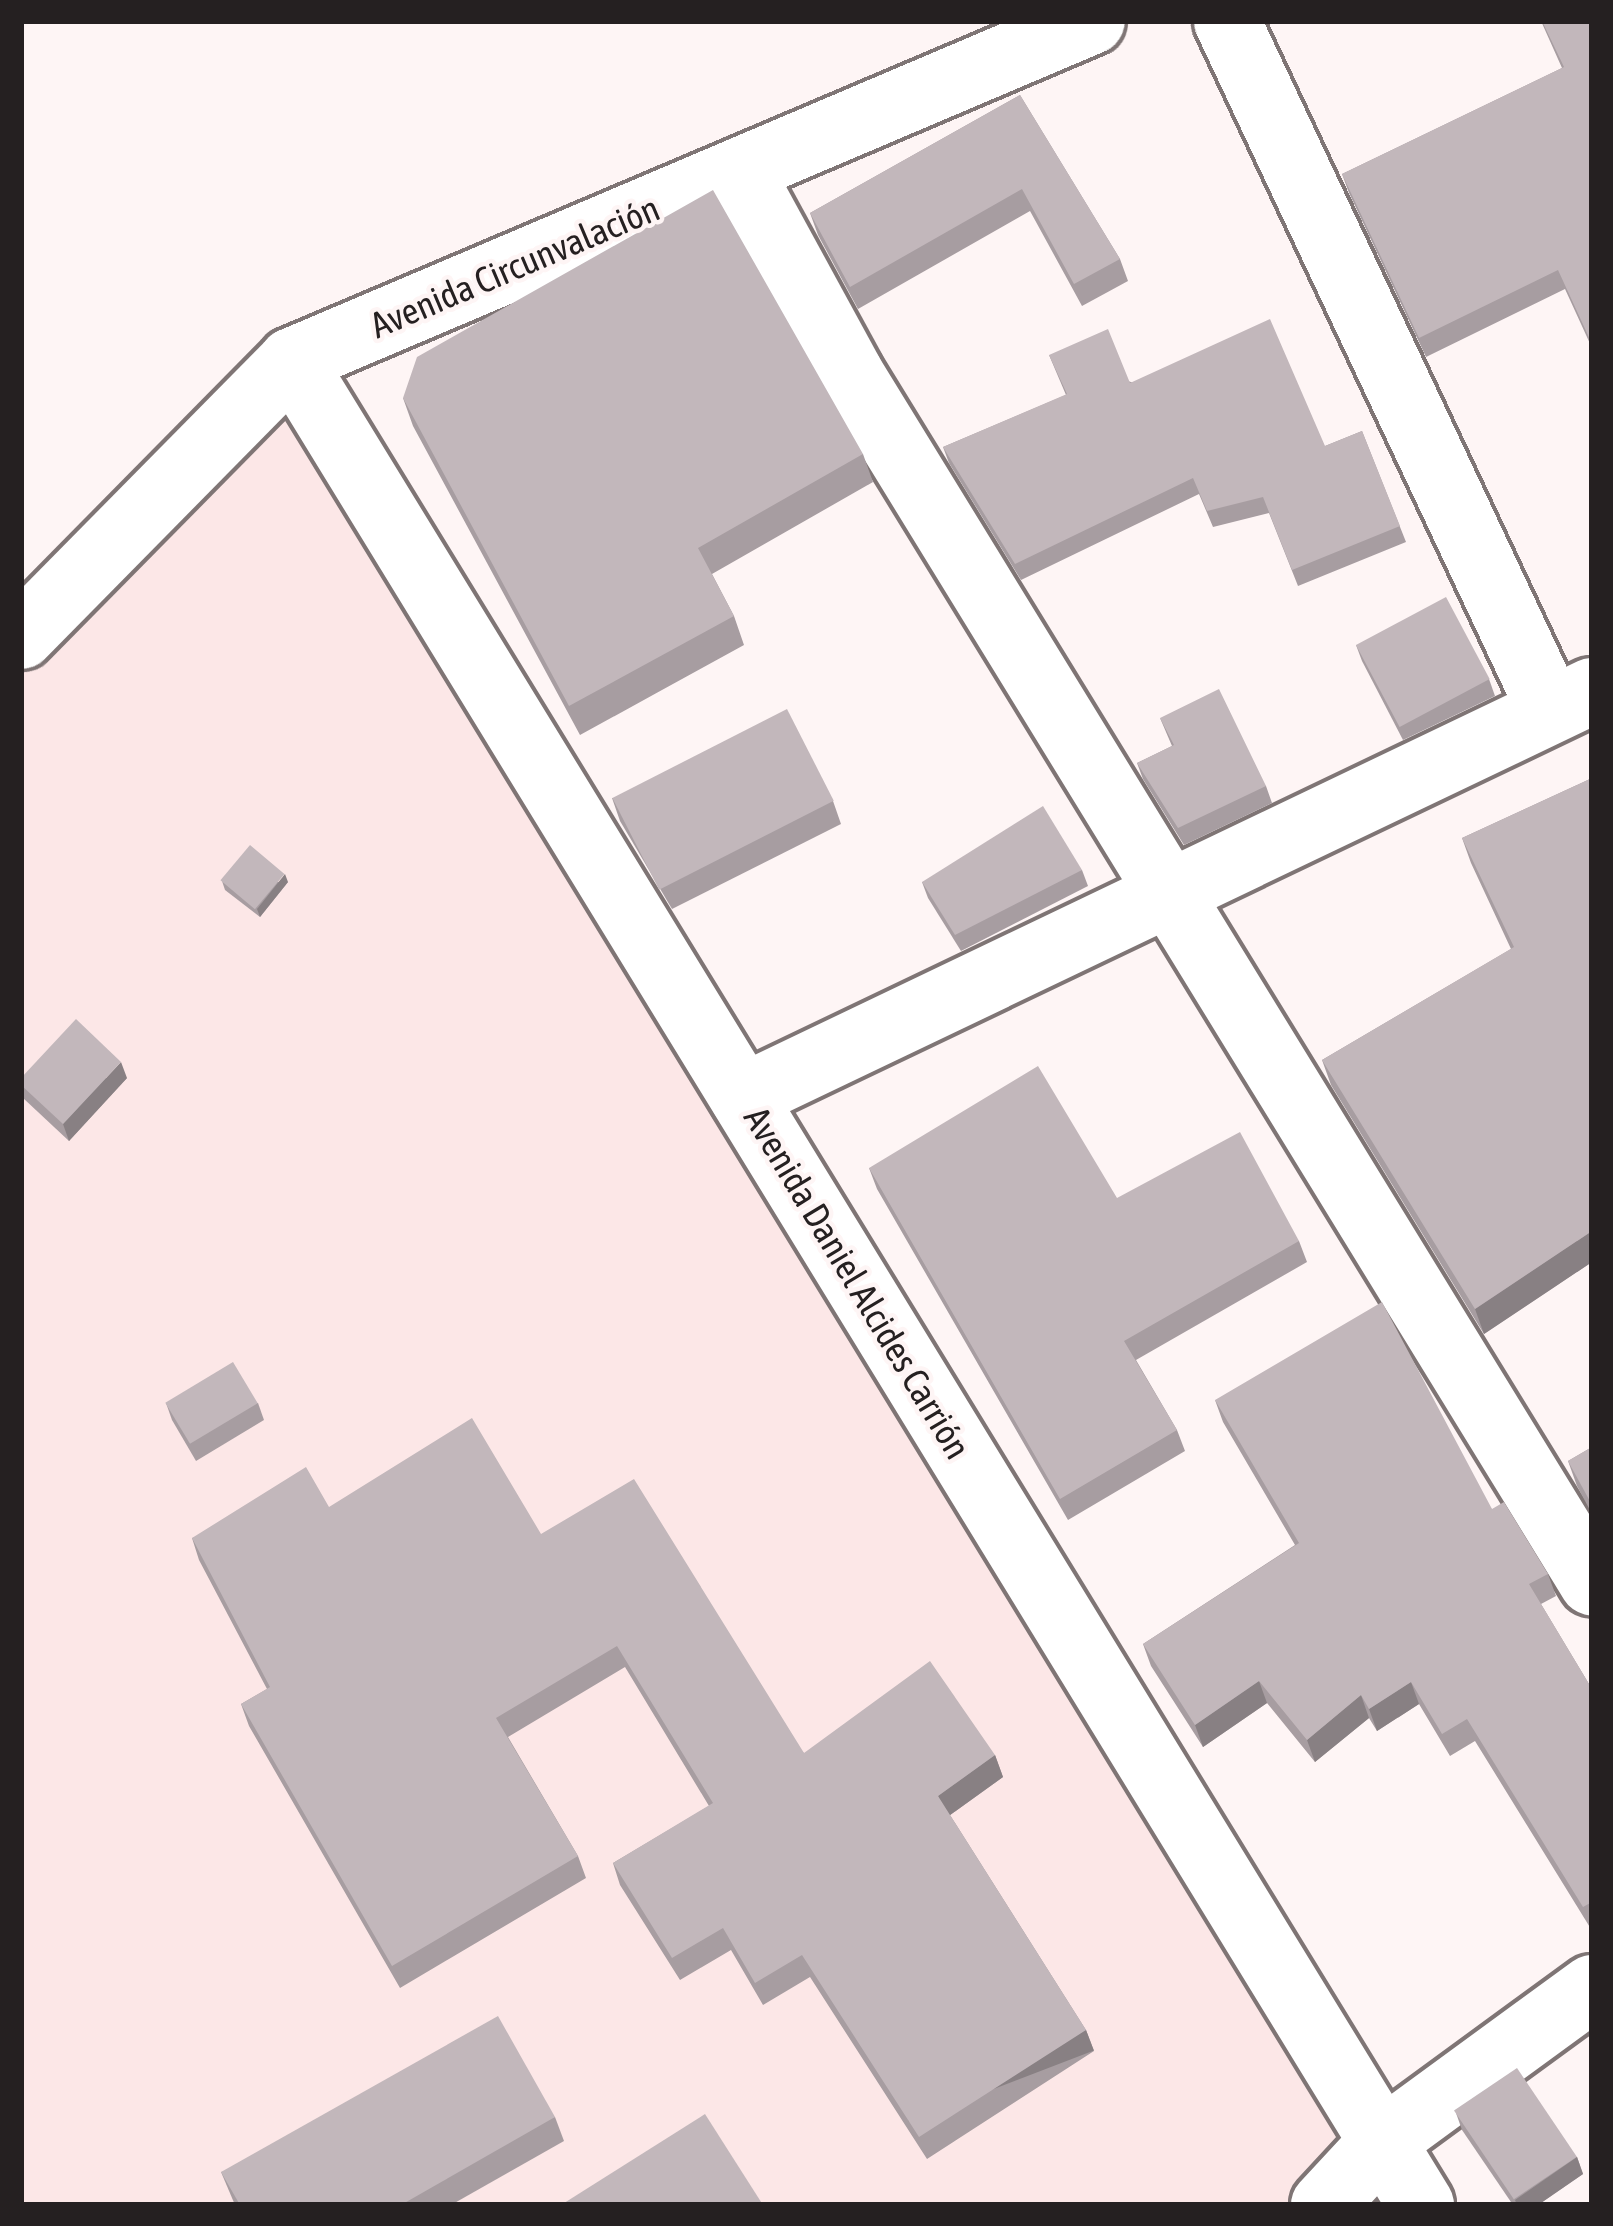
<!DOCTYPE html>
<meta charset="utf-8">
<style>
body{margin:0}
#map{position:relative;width:1613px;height:2226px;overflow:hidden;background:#fef5f5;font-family:"Asap Condensed",sans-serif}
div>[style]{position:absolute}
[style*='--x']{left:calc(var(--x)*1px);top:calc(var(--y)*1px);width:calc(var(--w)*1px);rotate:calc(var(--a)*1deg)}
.built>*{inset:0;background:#fce7e7}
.roads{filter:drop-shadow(3px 0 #7f7575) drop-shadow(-3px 0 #7f7575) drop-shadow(0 3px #7f7575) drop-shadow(0 -3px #7f7575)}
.minor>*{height:66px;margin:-33px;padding:0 33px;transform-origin:33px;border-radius:33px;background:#fff}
.wall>*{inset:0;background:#a79da1}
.shaded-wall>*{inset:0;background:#888083;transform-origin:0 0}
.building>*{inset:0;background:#c2b7bb;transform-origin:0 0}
span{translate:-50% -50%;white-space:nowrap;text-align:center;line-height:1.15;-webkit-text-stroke:9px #fef5f5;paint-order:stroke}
.street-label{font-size:36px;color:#252021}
.frame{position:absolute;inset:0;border:24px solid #252021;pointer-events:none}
</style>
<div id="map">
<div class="built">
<i style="clip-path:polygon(292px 361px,1383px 2141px,1324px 2205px,21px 2205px,21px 636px)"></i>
</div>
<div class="roads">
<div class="minor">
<i style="--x:1227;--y:21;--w:760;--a:64.85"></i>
<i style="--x:740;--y:171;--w:230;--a:61.4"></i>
<i style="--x:850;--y:373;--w:1419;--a:58.46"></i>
<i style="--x:292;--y:361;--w:2162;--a:58.52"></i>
<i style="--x:21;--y:636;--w:386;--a:-45.4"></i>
<i style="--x:292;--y:361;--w:869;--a:-23.03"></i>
<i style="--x:743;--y:1097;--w:941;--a:-25.56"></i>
<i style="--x:1324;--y:2205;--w:87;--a:-47.3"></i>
<i style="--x:1383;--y:2141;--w:259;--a:-36.2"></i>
</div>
</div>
<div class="wall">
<i style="clip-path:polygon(1541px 21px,1592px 21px,1592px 348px,1565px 289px,1426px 357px,1349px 193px,1342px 174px,1562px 68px)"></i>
<i style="clip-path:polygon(1020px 95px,1120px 259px,1128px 281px,1082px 306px,1030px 211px,858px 309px,818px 235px,810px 213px)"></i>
<i style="clip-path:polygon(1049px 355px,1325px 446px,1362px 431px,1406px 542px,1298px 586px,1269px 513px,1213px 527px,1199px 494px,1021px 580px,949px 463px,943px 447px,1066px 395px)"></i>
<i style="clip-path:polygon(403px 398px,863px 454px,873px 482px,712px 574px,734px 616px,744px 645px,580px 735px,413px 426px)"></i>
<i style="clip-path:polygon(1356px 645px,1489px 679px,1495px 696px,1403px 740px,1362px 661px)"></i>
<i style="clip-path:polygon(1160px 718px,1266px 786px,1272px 803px,1184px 845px,1143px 779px,1137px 763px,1172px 746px)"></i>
<i style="clip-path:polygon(1592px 778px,1592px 1262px,1484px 1334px,1331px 1085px,1322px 1060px,1511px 949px,1471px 863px,1462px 838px)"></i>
<i style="clip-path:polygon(612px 798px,833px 801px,841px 824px,672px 909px,620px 821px)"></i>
<i style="clip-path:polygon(1082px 870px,1088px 886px,961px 951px,928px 898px,922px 882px)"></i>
<i style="clip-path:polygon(222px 881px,288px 882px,260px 917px,225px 890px)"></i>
<i style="clip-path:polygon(21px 1078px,127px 1078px,69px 1141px,23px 1098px,21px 1092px)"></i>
<i style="clip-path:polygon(869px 1168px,1117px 1198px,1299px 1241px,1307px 1262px,1136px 1360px,1177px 1430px,1185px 1451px,1068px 1520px,877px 1189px)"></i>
<i style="clip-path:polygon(1215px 1400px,1492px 1509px,1548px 1574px,1556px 1596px,1541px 1604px,1592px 1689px,1592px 1928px,1591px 1929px,1475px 1741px,1450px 1756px,1419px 1704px,1377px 1731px,1369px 1718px,1315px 1762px,1267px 1703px,1203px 1747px,1151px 1666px,1143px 1644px,1295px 1545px,1223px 1422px)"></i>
<i style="clip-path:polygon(166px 1403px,258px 1403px,264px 1420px,196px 1461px,172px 1420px)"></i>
<i style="clip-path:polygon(1592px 1447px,1592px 1514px,1577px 1486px,1568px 1461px)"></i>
<i style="clip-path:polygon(329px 1507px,541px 1534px,804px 1753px,995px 1755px,1003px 1777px,950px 1815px,1086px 2030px,1094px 2051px,927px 2159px,810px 1977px,763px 2005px,731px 1950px,680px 1980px,620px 1885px,613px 1863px,709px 1806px,625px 1667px,508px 1737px,578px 1856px,586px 1878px,400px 1988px,249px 1726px,241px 1704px,267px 1689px,199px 1560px,192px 1538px)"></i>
<i style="clip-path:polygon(1456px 2113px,1577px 2157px,1583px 2174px,1538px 2205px,1513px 2205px,1462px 2130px)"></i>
<i style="clip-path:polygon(555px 2117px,564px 2141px,451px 2205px,235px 2205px,221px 2172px)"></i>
</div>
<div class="shaded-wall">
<i style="clip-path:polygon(285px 874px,288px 882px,260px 917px,257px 909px)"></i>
<i style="clip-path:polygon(121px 1062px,127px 1078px,69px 1141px,63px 1124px)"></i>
<i style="clip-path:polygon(1592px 1231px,1592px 1262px,1484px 1334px,1475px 1309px)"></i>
<i style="clip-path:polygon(1259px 1681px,1267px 1703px,1203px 1747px,1195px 1725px)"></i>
<i style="clip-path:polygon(1411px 1682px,1419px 1704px,1377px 1731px,1369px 1709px)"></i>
<i style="clip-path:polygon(1361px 1695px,1369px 1718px,1315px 1762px,1307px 1740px)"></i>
<i style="clip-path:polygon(995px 1755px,1003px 1777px,946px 1818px,938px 1796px)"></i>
<i style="left:1086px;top:2030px;width:22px;height:198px;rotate:69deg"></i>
<i style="clip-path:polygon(1577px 2157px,1583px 2174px,1538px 2205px,1517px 2205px,1515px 2200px)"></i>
</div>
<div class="building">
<i style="clip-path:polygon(1542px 21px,1592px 21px,1592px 344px,1558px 270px,1419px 338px,1342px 174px,1564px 67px)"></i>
<i style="clip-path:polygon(1020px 95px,1120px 259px,1074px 284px,1022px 189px,850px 287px,810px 213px)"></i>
<i style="clip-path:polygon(713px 190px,863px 454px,698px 548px,734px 616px,569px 706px,403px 398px,417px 357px)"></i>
<i style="clip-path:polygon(1270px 319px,1325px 446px,1362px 431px,1400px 526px,1292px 570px,1263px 497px,1207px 511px,1193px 478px,1015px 564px,943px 447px,1067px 394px,1049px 355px,1108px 329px,1130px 383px)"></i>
<i style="left:1446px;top:597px;width:93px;height:102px;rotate:62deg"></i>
<i style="clip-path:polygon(1219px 689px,1266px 786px,1178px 828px,1137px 763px,1174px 745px,1160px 718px)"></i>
<i style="left:787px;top:709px;width:103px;height:196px;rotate:63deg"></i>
<i style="clip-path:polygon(1592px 778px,1592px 1231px,1475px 1309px,1322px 1060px,1514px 947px,1462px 838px)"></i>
<i style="clip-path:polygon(1043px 806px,1082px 870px,955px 935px,922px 882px)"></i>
<i style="left:250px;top:845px;width:45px;height:46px;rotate:40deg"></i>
<i style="clip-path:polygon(76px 1019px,121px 1062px,63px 1124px,21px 1085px,21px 1078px)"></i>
<i style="clip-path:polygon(1038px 1066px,1117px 1198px,1240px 1132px,1299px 1241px,1124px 1341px,1177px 1430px,1060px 1499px,869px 1168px)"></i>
<i style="clip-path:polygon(1382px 1302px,1492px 1509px,1504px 1502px,1548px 1574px,1529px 1584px,1592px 1689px,1592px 1902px,1583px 1907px,1467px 1719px,1442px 1734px,1411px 1682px,1369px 1709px,1361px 1695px,1307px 1740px,1259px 1681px,1195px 1725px,1143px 1644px,1299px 1543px,1215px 1400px)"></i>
<i style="left:233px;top:1362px;width:48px;height:79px;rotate:59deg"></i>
<i style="clip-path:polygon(472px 1418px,541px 1534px,634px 1479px,804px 1753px,930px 1661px,995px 1755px,938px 1796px,1086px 2030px,919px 2137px,802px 1955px,755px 1983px,723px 1928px,672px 1958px,613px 1863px,713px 1803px,617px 1646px,496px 1718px,578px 1856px,392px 1966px,241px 1704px,270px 1687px,192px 1538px,306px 1467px,329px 1507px)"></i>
<i style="clip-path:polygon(1592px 1447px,1592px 1505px,1568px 1461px)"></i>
<i style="clip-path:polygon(498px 2016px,555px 2117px,401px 2205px,240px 2205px,221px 2172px)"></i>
<i style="left:1517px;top:2068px;width:107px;height:76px;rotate:56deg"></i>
<i style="clip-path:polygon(705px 2114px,763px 2205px,561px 2205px)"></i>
</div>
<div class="street-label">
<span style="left:515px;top:267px;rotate:-23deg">Avenida Circunvalación</span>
<span style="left:857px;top:1283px;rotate:59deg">Avenida Daniel Alcides Carrión</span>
</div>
<div class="frame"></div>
</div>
